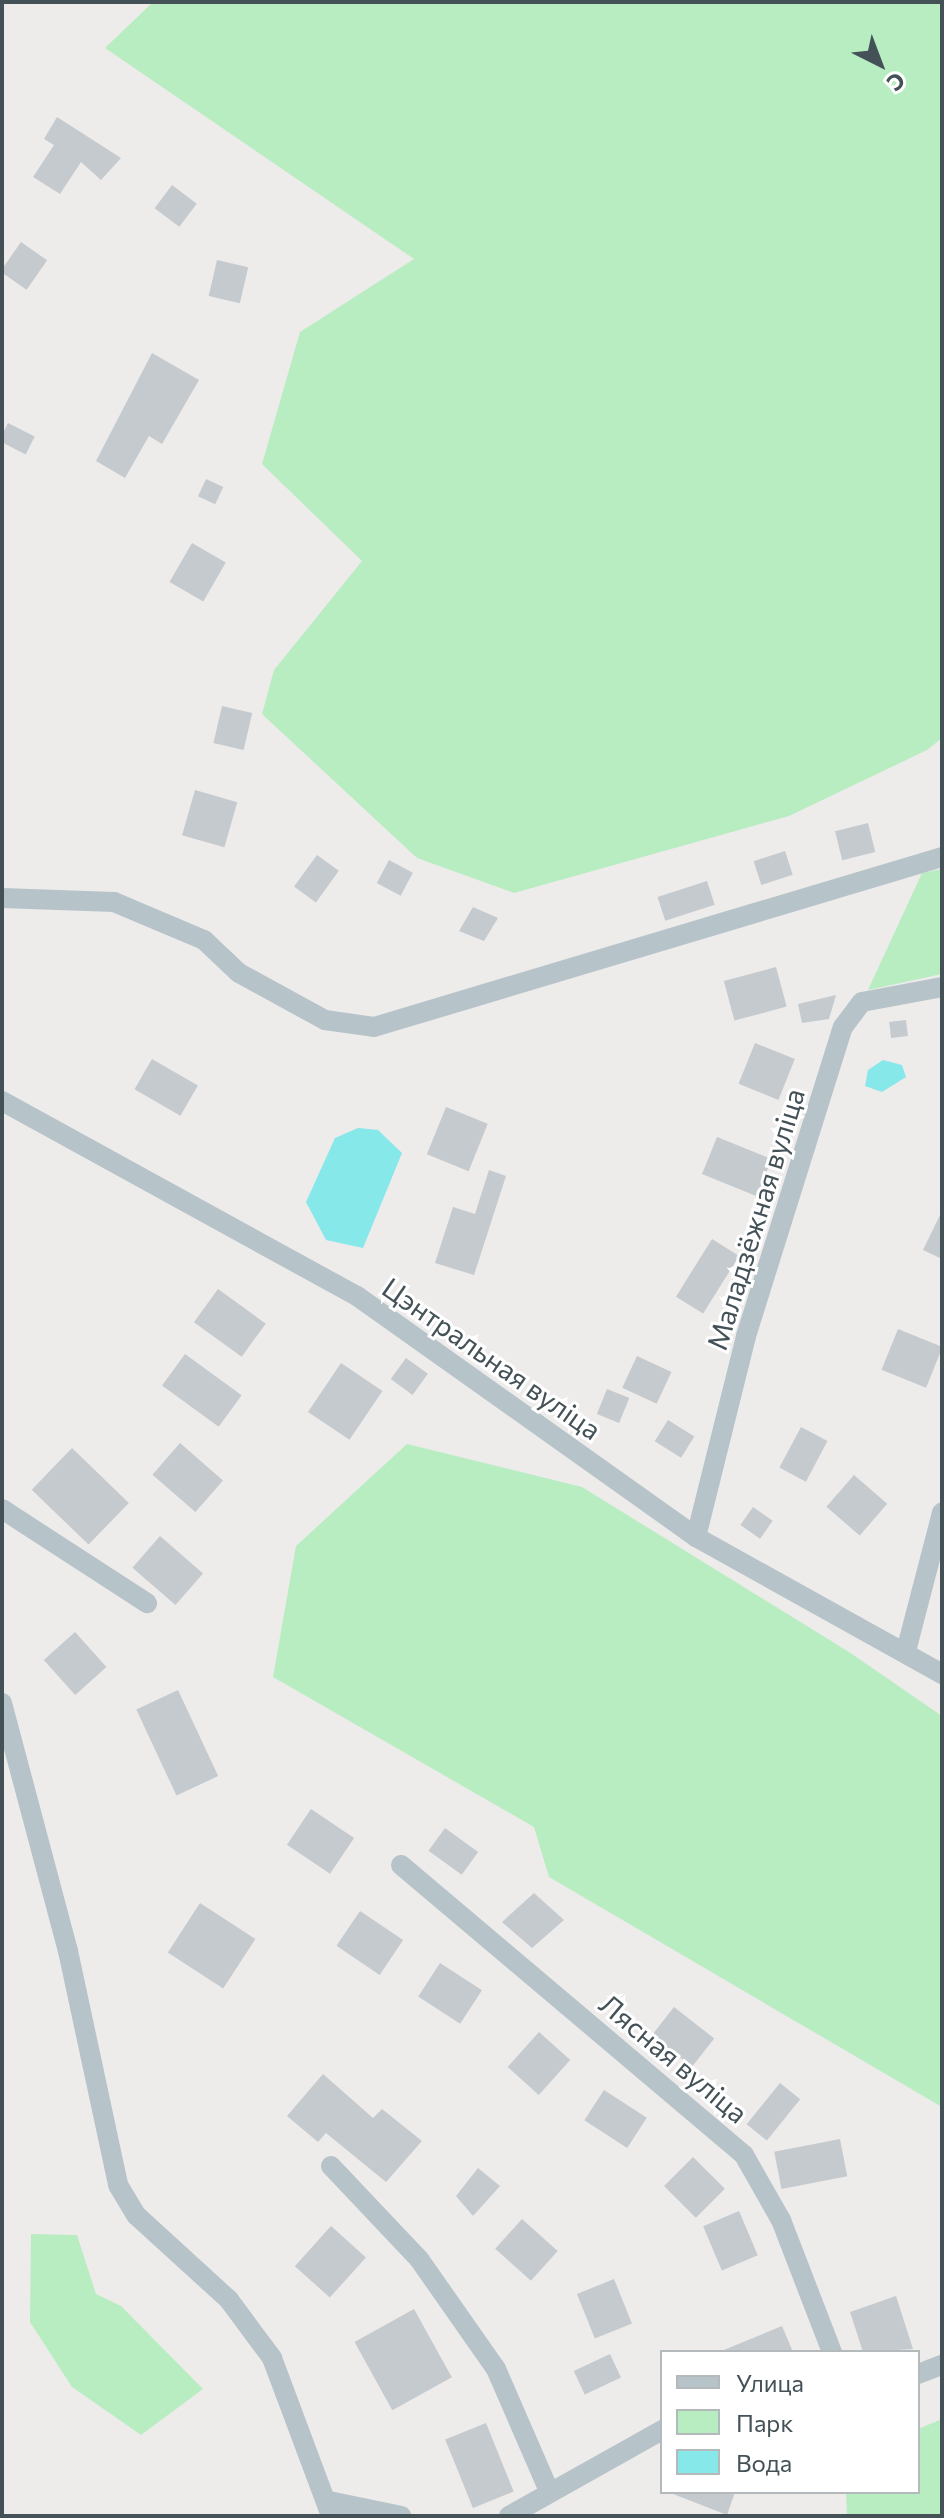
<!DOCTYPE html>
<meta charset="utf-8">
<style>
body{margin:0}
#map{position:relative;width:944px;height:2518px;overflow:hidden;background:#eeebeb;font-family:Commissioner,sans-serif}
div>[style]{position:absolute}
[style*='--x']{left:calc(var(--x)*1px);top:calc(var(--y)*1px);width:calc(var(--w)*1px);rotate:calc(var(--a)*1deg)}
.green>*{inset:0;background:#b8edc2}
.water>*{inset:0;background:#86e8e9}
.building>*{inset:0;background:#c5cace;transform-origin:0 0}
.minor>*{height:20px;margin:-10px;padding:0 10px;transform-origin:10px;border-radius:10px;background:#b6c3c8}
span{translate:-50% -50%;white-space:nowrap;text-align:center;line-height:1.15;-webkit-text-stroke:6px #fff;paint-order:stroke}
.street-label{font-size:28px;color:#445258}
.frame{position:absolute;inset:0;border:4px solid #445258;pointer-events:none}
.legend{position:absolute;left:660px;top:2350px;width:260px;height:144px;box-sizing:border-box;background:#fff;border:2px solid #b4babc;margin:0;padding:10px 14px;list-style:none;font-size:24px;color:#445258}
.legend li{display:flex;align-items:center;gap:16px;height:40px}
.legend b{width:40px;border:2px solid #b4babc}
.north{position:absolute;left:840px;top:24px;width:80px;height:80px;-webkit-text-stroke:6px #fff;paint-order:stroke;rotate:138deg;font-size:22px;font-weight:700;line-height:32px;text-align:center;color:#445258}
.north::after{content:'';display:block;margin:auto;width:28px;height:36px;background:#445258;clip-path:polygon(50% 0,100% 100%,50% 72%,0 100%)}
</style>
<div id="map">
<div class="green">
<i style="clip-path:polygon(153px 2px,942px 2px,942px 738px,927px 750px,789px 816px,514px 893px,417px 858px,262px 714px,274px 670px,362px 561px,262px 464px,300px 332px,414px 259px,105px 48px)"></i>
<i style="clip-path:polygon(942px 869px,942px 974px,868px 990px,922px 873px)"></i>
<i style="clip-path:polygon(407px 1444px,582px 1487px,849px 1652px,942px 1716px,942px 2107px,549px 1877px,534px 1827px,273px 1677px,296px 1546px)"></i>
<i style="clip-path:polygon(31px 2234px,77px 2235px,96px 2294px,121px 2306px,203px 2389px,141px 2435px,72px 2387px,30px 2322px)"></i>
<i style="clip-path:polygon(942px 2419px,942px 2516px,847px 2516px,846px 2492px,918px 2492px,918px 2429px)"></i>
</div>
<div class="water">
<i style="clip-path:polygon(883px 1060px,902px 1065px,906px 1077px,882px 1092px,865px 1086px,868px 1070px)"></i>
<i style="clip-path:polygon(358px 1128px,378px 1130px,402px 1153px,363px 1248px,326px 1240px,306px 1202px,335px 1138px)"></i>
</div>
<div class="building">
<i style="clip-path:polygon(57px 117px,121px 158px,101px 180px,81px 162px,60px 194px,33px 177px,54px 145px,44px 139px)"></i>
<i style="left:172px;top:185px;width:31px;height:29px;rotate:37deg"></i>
<i style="left:21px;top:242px;width:32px;height:36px;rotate:35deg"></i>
<i style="left:217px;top:260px;width:32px;height:37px;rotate:13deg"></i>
<i style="clip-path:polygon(152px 353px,199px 380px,162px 444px,149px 436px,125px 478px,96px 461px)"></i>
<i style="left:8px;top:423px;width:30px;height:20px;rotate:27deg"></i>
<i style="left:206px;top:479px;width:19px;height:19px;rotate:25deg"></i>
<i style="left:192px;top:543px;width:39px;height:45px;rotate:30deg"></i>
<i style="left:222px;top:706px;width:31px;height:38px;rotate:13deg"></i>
<i style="left:195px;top:790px;width:44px;height:47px;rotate:16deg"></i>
<i style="left:868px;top:823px;width:30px;height:34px;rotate:76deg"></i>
<i style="left:785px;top:851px;width:25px;height:33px;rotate:72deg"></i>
<i style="left:317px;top:855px;width:27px;height:39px;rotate:36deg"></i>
<i style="left:389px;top:860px;width:27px;height:26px;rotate:28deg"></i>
<i style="left:707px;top:881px;width:25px;height:52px;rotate:72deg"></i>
<i style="clip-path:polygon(473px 907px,498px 918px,484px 941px,459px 931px)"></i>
<i style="left:776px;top:967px;width:41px;height:54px;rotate:75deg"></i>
<i style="clip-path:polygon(836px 995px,829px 1019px,802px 1023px,798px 1004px)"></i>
<i style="left:906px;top:1020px;width:16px;height:17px;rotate:83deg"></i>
<i style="left:755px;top:1043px;width:43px;height:44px;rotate:22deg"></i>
<i style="left:152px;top:1059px;width:53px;height:35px;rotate:30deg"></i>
<i style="left:446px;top:1107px;width:45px;height:51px;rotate:22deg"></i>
<i style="left:717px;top:1137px;width:59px;height:40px;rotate:22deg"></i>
<i style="clip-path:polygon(489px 1170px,506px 1176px,474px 1275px,435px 1263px,453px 1207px,475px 1214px)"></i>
<i style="clip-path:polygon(942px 1211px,942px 1259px,923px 1250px)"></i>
<i style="left:712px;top:1239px;width:32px;height:68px;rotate:32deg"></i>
<i style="left:218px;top:1289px;width:59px;height:41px;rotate:36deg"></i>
<i style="left:898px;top:1329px;width:48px;height:44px;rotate:22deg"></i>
<i style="left:185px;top:1354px;width:70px;height:39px;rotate:36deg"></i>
<i style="left:637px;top:1356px;width:38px;height:35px;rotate:25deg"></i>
<i style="left:406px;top:1358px;width:27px;height:26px;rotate:36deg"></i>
<i style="left:341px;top:1363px;width:50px;height:59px;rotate:34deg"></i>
<i style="left:607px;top:1389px;width:24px;height:27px;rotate:22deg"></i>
<i style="left:668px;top:1420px;width:31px;height:25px;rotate:32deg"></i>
<i style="left:801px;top:1427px;width:30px;height:46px;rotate:28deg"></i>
<i style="left:180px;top:1443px;width:57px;height:42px;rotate:41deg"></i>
<i style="left:72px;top:1448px;width:79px;height:58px;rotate:44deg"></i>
<i style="left:854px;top:1475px;width:44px;height:42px;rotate:41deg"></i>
<i style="left:753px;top:1507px;width:24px;height:22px;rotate:35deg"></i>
<i style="left:160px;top:1536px;width:57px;height:42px;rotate:41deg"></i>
<i style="left:75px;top:1632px;width:47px;height:42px;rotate:48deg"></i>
<i style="left:178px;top:1690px;width:95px;height:46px;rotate:65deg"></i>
<i style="left:311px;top:1809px;width:52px;height:43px;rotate:34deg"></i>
<i style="left:445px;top:1828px;width:41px;height:28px;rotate:36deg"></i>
<i style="clip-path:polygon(534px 1893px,564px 1920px,532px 1948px,502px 1922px)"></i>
<i style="left:200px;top:1903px;width:66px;height:59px;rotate:33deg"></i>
<i style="left:360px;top:1911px;width:52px;height:42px;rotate:34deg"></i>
<i style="left:440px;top:1963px;width:50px;height:40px;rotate:33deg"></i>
<i style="left:674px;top:2007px;width:51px;height:36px;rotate:38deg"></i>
<i style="left:539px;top:2032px;width:42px;height:47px;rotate:42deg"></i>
<i style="clip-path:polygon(323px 2074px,373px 2118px,382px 2109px,422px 2141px,386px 2182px,326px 2133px,318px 2142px,287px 2116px)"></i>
<i style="left:780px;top:2083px;width:26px;height:53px;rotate:39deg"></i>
<i style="left:604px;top:2090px;width:51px;height:36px;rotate:33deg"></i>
<i style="left:840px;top:2139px;width:38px;height:67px;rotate:79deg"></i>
<i style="left:693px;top:2157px;width:45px;height:41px;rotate:45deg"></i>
<i style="clip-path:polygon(478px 2168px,500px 2186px,473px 2216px,456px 2196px)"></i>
<i style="left:739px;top:2211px;width:48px;height:39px;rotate:67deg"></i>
<i style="left:522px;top:2219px;width:48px;height:40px;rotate:42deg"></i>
<i style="left:331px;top:2226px;width:47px;height:54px;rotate:42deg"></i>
<i style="left:614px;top:2279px;width:48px;height:40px;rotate:68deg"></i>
<i style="clip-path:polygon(896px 2296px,913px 2349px,863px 2352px,850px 2312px)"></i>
<i style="left:414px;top:2309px;width:78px;height:68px;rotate:61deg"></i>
<i style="clip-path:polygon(782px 2326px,793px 2352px,719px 2352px)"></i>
<i style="left:610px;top:2354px;width:26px;height:40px;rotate:65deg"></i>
<i style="left:486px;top:2423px;width:74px;height:44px;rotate:68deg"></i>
<i style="clip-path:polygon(668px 2492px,735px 2492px,727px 2515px)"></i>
</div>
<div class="minor">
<i style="--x:2;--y:898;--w:112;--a:2"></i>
<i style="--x:114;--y:902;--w:98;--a:22.9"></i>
<i style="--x:204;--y:940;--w:48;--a:43.3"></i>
<i style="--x:239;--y:973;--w:98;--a:28.7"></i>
<i style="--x:325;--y:1020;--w:49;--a:8.1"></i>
<i style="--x:374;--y:1027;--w:593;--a:-16.66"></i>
<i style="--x:2;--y:1101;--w:405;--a:28.8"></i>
<i style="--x:357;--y:1296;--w:416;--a:35.4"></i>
<i style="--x:696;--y:1537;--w:282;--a:29.1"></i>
<i style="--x:2;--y:1509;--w:173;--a:33"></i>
<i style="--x:696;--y:1537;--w:207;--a:-76"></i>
<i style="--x:746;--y:1336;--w:324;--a:-72.6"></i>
<i style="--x:843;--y:1027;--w:31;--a:-53"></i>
<i style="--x:862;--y:1002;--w:81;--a:-10.6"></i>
<i style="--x:906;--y:1651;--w:143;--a:-75.4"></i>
<i style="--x:2;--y:1703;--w:257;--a:75.1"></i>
<i style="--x:68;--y:1951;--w:239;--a:77.9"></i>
<i style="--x:118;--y:2185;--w:35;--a:59"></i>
<i style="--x:136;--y:2215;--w:126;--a:42.4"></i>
<i style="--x:229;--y:2300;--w:72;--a:53.4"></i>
<i style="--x:272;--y:2358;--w:169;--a:69.5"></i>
<i style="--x:401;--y:1865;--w:449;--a:40.2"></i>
<i style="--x:744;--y:2155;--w:75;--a:60.4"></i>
<i style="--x:781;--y:2220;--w:142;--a:68.9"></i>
<i style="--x:331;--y:2166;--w:128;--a:46.6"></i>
<i style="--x:419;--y:2259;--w:134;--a:55"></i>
<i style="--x:496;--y:2369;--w:133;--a:66.5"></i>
<i style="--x:918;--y:2374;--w:26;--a:-21"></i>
<i style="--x:329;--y:2501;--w:74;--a:11.8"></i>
<i style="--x:509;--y:2516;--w:176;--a:-29.3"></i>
</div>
<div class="street-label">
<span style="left:755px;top:1219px;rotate:-73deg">Маладзёжная вуліца</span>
<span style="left:492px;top:1358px;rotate:35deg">Цэнтральная вуліца</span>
<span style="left:674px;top:2058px;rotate:40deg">Лясная вуліца</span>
</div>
<div class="frame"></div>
<ul class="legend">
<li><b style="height:10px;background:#b6c3c8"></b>Улица</li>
<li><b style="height:22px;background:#b8edc2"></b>Парк</li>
<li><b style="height:22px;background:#86e8e9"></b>Вода</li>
</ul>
<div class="north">С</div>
</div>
